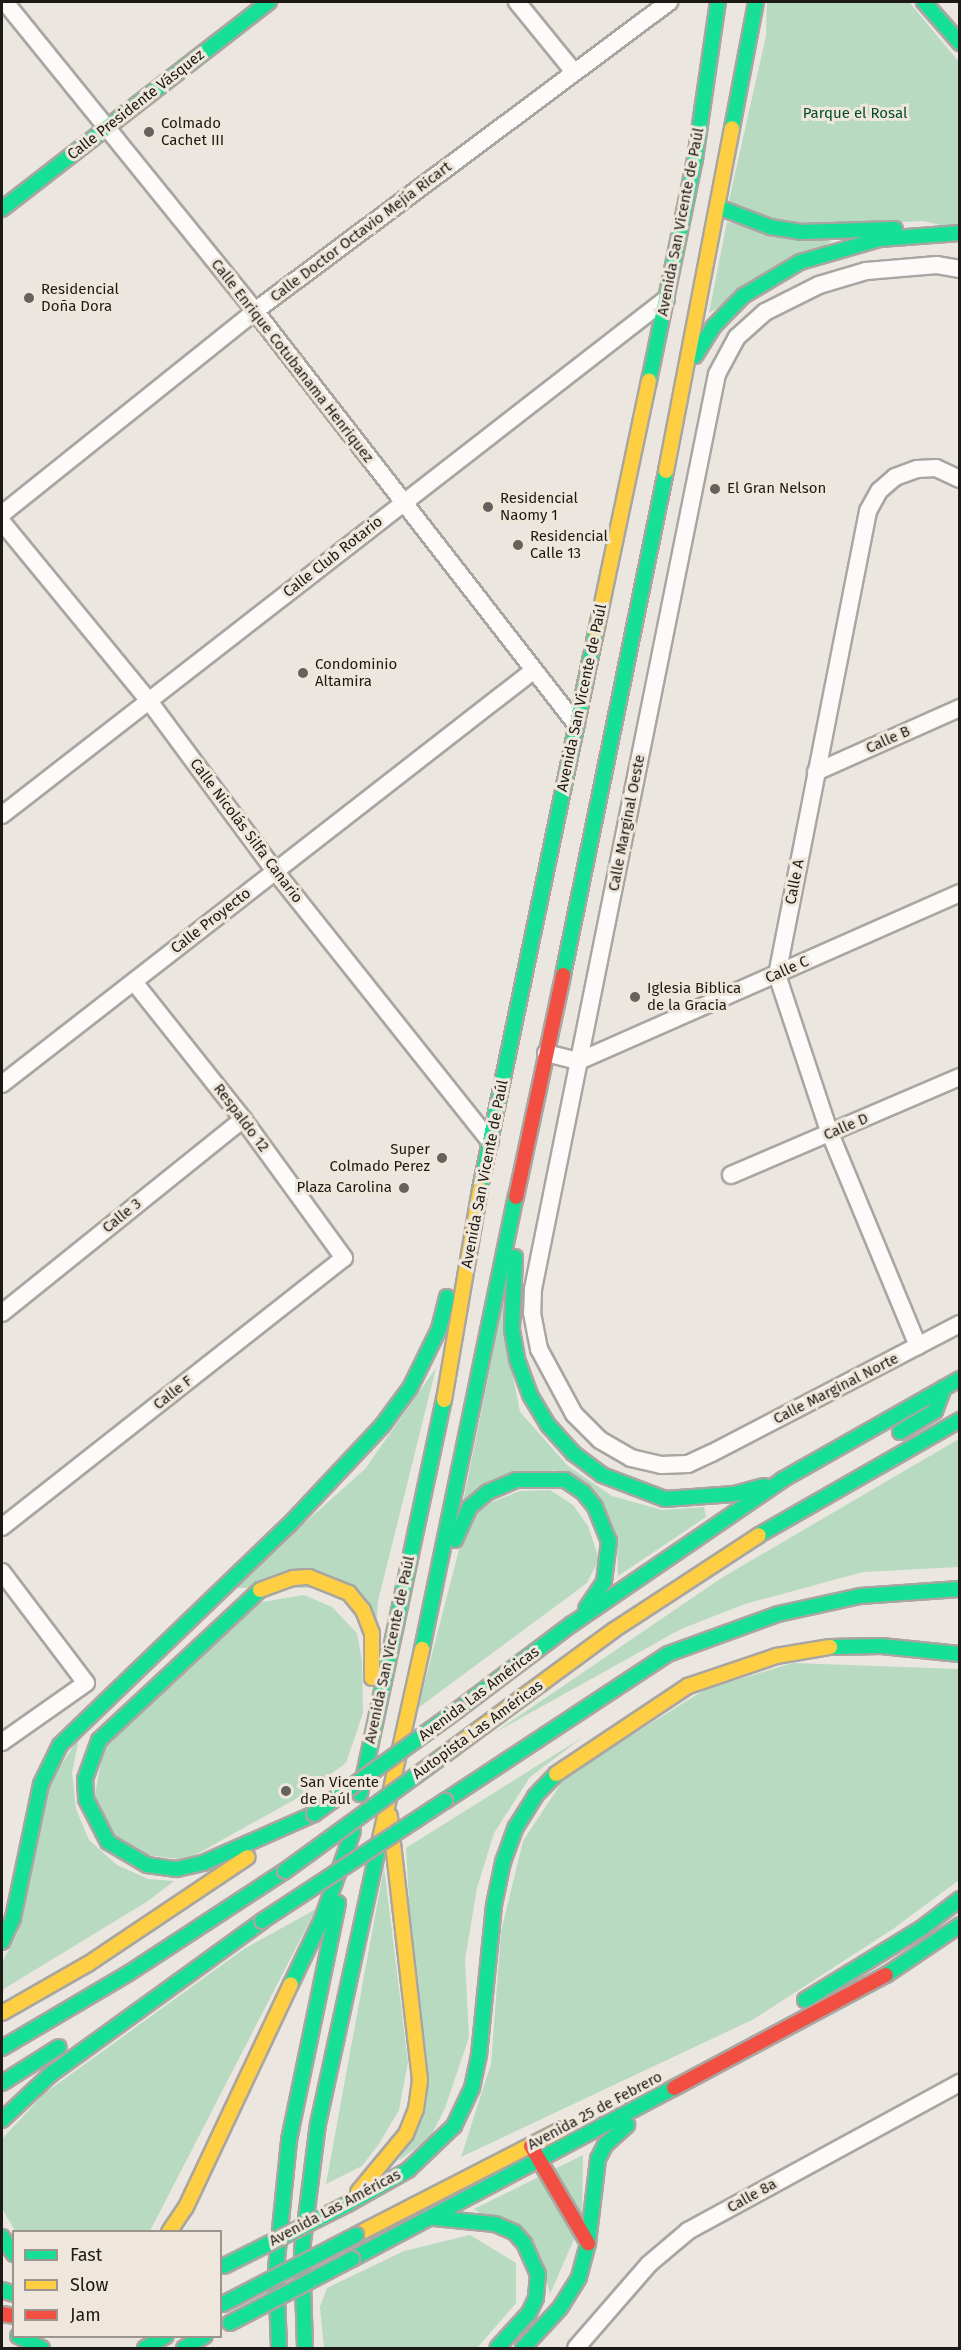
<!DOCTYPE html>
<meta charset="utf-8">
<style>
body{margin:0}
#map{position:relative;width:961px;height:2350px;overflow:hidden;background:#ebe6e0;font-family:"Fira Sans",sans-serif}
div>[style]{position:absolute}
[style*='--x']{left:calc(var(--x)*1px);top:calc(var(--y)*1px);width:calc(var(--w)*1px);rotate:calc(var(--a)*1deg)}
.green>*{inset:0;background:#b7dac1}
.roads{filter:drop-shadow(2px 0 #a9a6a1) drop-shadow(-2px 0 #a9a6a1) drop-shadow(0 2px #a9a6a1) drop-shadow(0 -2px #a9a6a1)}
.street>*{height:16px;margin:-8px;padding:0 8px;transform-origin:8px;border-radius:8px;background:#fcfbfa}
.fast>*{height:14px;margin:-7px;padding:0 7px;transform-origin:7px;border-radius:7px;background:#16e098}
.slow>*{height:14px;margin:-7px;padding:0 7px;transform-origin:7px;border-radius:7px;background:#ffcf43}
.jam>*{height:14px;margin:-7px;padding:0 7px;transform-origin:7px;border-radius:7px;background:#f24e42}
.bridges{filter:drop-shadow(2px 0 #a9a6a1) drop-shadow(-2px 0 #a9a6a1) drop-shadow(0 2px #a9a6a1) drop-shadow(0 -2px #a9a6a1)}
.fast-bridge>*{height:14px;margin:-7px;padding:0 7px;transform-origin:7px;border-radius:7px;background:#16e098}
.dots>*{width:16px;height:16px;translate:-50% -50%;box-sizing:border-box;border:3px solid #efe7dc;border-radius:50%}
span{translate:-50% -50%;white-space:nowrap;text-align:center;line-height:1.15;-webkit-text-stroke:6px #efe7dc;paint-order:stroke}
.street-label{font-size:15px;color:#1d1a16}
.park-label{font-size:15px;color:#004e2c}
.poi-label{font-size:15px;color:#1d1a16}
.left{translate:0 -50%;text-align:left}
.right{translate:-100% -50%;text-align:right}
.frame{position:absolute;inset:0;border:3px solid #1d1a16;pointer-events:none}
.legend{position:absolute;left:12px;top:2230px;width:210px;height:108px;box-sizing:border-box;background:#efe7dc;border:2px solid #9b958d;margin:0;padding:8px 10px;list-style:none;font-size:18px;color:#1d1a16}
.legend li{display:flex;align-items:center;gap:12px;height:30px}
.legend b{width:30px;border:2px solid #9b958d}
</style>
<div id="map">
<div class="green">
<i style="clip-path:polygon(767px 2px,909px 2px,959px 62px,959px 229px,923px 221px,800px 226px,728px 205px,766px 36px)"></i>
<i style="clip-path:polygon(727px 222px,832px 241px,709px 313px)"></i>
<i style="clip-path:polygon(507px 1283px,506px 1341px,520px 1412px,568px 1466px,612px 1496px,662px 1510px,704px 1507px,706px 1517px,618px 1576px,617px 1542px,554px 1470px,462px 1508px)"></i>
<i style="clip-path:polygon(436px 1368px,378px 1601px,376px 1630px,356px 1588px,232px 1588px,365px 1469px)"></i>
<i style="clip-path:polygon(959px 1439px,959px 1567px,863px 1572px,745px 1604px,681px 1629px,494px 1733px,723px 1577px)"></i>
<i style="clip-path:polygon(550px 1490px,573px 1505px,588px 1526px,599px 1559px,587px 1583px,418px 1708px,467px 1519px,492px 1502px,520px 1491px)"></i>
<i style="clip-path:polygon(304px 1595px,332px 1607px,357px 1633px,362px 1661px,363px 1713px,346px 1763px,294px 1800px,186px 1860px,148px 1855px,112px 1834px,95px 1795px,104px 1744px,256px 1603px)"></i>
<i style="clip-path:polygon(793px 1663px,959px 1669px,959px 1880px,893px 1929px,754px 2019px,461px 2157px,491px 2064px,501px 1932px,523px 1841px,566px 1776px,706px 1689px)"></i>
<i style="clip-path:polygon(583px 1737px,530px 1777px,494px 1833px,477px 1888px,465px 1960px,469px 2037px,445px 2108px,430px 2138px,398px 2161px,422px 2121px,406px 1848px)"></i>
<i style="clip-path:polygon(79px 1738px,72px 1773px,76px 1809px,89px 1840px,117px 1865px,148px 1879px,174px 1881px,148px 1901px,2px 1990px,2px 1963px,18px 1932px,46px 1788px)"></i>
<i style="clip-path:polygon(384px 1867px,408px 2062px,399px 2110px,379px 2144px,362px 2166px,326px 2184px)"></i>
<i style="clip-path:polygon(316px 1909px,150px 2231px,15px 2231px,2px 2208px,2px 2139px,45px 2093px,244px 1949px)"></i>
<i style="clip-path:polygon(583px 2155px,582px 2221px,550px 2294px,538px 2252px,474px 2209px)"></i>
<i style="clip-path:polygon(470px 2235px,516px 2263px,516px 2303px,477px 2348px,324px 2348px,320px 2307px,327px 2288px,404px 2251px)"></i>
</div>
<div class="roads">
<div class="street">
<i style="--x:5;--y:2;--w:397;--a:51"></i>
<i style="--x:255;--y:311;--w:523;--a:52.14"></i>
<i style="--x:517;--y:2;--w:90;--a:50.8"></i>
<i style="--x:960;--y:269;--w:23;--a:-170"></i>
<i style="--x:937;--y:265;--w:71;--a:175.2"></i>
<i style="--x:866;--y:271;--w:49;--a:163.4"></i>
<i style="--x:819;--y:285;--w:60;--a:153.4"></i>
<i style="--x:765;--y:312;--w:38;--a:138"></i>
<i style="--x:737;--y:337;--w:42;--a:118.4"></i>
<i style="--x:717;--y:374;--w:933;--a:101.37"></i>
<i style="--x:533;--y:1289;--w:24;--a:92"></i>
<i style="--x:532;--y:1313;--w:37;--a:79"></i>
<i style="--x:539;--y:1349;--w:74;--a:61.7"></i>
<i style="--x:574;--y:1414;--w:37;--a:45"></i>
<i style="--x:600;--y:1440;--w:36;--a:30"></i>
<i style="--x:631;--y:1458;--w:31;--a:13"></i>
<i style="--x:661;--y:1465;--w:27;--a:-2"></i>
<i style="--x:688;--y:1464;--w:26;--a:-25"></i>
<i style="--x:712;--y:1453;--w:280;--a:-27.5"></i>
<i style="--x:2;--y:514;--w:324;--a:-38.7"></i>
<i style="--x:255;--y:311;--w:517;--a:-36.74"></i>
<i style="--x:2;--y:522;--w:232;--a:50.6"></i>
<i style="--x:149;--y:701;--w:212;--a:53.5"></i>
<i style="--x:275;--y:871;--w:345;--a:51.5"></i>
<i style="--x:816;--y:772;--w:158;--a:-24"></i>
<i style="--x:2;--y:815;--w:841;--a:-37.85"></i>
<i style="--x:546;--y:1053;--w:34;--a:14"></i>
<i style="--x:579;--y:1061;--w:416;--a:-23.8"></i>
<i style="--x:2;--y:1084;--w:674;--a:-37.89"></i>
<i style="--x:731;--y:1175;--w:249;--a:-23.2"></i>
<i style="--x:2;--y:1313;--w:309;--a:-38.8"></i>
<i style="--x:918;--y:1346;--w:230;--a:-112.5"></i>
<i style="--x:830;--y:1134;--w:168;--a:-108.4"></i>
<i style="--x:777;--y:975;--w:473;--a:-78.9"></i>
<i style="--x:868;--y:511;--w:23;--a:-61"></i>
<i style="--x:879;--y:491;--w:21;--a:-41"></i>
<i style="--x:895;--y:477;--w:23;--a:-20"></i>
<i style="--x:917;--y:469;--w:19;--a:-3"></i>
<i style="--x:936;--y:468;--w:26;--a:25"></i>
<i style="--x:2;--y:1527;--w:435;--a:-38.2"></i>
<i style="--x:344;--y:1258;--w:172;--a:-126"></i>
<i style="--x:243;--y:1119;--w:175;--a:-128.5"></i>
<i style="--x:2;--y:1572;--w:139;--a:52.9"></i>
<i style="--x:86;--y:1683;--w:103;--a:144.9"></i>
<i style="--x:576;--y:2348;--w:111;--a:-49"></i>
<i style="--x:649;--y:2264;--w:51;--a:-40.2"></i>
<i style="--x:688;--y:2231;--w:310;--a:-28.6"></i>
</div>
<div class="fast">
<i style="--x:924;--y:2;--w:55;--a:48.7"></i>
<i style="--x:732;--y:128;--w:128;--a:-79.2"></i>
<i style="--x:718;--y:207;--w:56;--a:21"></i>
<i style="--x:770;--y:227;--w:30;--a:9"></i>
<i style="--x:800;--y:232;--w:95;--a:-1.8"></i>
<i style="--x:2;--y:209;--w:338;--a:-37.8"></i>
<i style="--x:695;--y:356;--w:34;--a:-58"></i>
<i style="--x:713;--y:327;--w:43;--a:-45.9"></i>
<i style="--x:743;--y:296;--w:66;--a:-30.8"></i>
<i style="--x:800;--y:262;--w:83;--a:-16"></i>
<i style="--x:880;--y:239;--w:80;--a:-4.3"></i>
<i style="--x:649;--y:381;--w:227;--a:-78.3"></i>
<i style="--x:695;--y:159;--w:159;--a:-81.7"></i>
<i style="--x:563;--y:975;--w:514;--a:-78.45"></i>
<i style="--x:480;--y:1189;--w:569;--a:-78.24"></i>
<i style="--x:515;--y:1257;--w:73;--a:92.4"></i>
<i style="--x:512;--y:1330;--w:29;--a:80"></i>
<i style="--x:517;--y:1359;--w:38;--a:70"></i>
<i style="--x:530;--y:1395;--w:35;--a:59"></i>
<i style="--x:548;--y:1425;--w:38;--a:48"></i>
<i style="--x:573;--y:1453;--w:36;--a:37"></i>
<i style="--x:602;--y:1475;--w:67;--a:20.9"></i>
<i style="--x:665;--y:1499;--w:69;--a:-4.1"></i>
<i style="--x:734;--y:1494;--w:31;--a:-15"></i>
<i style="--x:900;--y:1432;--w:41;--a:-31"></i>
<i style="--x:935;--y:1411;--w:25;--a:-69"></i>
<i style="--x:759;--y:1535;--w:232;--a:-29.8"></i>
<i style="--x:455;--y:1540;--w:36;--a:-66"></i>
<i style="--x:470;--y:1507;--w:23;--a:-40"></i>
<i style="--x:488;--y:1492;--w:30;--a:-23"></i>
<i style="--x:516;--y:1480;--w:49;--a:0"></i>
<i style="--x:565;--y:1480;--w:22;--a:34"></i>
<i style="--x:583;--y:1492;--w:19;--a:51"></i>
<i style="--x:595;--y:1507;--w:37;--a:68"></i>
<i style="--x:609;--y:1541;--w:41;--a:97"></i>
<i style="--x:604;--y:1582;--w:32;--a:124"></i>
<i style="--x:260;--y:1590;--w:220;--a:137"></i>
<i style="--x:99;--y:1740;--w:41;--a:109.7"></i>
<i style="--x:85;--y:1779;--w:20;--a:87"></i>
<i style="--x:86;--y:1799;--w:48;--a:62.9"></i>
<i style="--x:108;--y:1842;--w:45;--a:30.5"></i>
<i style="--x:147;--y:1865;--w:30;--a:8"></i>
<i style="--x:177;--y:1869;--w:27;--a:-13"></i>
<i style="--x:203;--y:1863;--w:121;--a:-23.8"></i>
<i style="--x:830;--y:1647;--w:51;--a:-1.1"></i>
<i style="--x:881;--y:1646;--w:79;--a:5.8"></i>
<i style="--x:422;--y:1649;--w:462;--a:-78.3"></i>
<i style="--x:459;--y:1709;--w:141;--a:-37"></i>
<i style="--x:572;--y:1624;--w:255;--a:-34.4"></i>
<i style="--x:782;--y:1480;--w:205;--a:-29.6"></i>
<i style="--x:360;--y:1794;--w:403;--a:-78"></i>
<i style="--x:445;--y:1801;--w:267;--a:-33.4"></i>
<i style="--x:668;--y:1654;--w:117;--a:-20"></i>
<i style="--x:778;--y:1614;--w:84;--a:-12.4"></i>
<i style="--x:860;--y:1596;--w:100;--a:-4"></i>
<i style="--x:2;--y:1942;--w:26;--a:-65"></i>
<i style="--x:13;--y:1918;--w:137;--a:-78.2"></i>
<i style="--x:41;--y:1784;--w:43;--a:-64"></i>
<i style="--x:60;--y:1745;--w:318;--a:-43.9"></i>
<i style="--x:289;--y:1525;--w:136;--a:-46.8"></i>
<i style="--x:382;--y:1426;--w:47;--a:-53.6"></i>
<i style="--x:410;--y:1388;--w:66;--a:-63.8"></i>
<i style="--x:439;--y:1329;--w:33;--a:-76"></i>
<i style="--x:886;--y:1975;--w:89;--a:-34"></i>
<i style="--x:291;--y:1984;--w:72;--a:-64.5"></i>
<i style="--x:322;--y:1919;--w:93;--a:-70.6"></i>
<i style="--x:805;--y:2000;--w:137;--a:-31.6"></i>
<i style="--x:922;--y:1928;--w:48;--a:-37.3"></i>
<i style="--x:2;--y:2048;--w:147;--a:-30.6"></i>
<i style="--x:129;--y:1973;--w:186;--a:-33.2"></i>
<i style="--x:2;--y:2083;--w:67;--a:-32.3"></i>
<i style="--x:2;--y:2120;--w:67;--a:-43.2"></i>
<i style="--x:51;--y:2074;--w:261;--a:-35.9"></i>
<i style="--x:348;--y:2204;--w:69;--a:-29.5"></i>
<i style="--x:408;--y:2170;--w:64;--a:-43.7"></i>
<i style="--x:454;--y:2126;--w:42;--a:-64.7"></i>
<i style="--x:472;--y:2088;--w:34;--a:-78"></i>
<i style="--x:479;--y:2055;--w:151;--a:-84.3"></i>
<i style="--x:494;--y:1905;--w:44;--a:-78.2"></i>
<i style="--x:503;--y:1862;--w:37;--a:-70"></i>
<i style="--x:516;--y:1827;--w:36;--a:-58"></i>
<i style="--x:535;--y:1796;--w:30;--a:-46"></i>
<i style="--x:434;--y:2218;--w:61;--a:5.6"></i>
<i style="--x:495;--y:2224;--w:21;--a:23"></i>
<i style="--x:514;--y:2232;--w:15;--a:48"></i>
<i style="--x:524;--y:2243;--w:34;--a:66"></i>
<i style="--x:538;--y:2274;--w:24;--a:95"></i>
<i style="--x:536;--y:2298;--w:17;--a:115"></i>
<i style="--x:529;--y:2313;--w:47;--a:132.4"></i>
<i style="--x:2;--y:2237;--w:21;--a:55"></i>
<i style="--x:352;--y:2259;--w:365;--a:-28"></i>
<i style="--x:2;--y:2290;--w:13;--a:18"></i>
<i style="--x:18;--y:2336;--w:27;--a:27"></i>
<i style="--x:145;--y:2348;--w:24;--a:-30"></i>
<i style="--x:184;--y:2348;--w:24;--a:-30"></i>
<i style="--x:279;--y:2348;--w:79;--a:-92.2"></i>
<i style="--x:276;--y:2269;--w:130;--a:-84.2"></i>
<i style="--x:289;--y:2140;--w:242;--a:-78.3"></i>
<i style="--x:305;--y:2348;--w:98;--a:-91.8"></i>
<i style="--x:302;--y:2250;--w:127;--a:-82.8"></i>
<i style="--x:318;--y:2124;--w:282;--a:-77.7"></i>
<i style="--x:523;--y:2348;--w:54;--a:-47.2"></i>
<i style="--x:560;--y:2308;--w:36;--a:-58"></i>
<i style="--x:579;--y:2277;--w:35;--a:-75"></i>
<i style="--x:588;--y:2243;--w:85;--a:-83.2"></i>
<i style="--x:598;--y:2159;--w:16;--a:-63"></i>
<i style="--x:605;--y:2145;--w:30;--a:-42"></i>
</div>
<div class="slow">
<i style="--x:666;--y:471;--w:349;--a:-79.1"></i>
<i style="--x:596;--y:632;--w:257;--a:-78.1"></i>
<i style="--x:444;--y:1400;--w:214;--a:-80.3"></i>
<i style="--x:260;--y:1590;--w:35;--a:-20"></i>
<i style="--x:293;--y:1578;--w:16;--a:-4"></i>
<i style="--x:309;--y:1577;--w:43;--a:21.8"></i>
<i style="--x:349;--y:1593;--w:22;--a:51"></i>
<i style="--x:363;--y:1610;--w:25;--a:69"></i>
<i style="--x:372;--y:1633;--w:45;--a:90"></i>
<i style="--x:452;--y:1749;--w:201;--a:-36.3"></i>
<i style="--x:614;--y:1630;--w:173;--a:-33.2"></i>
<i style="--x:556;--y:1774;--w:159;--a:-33.7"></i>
<i style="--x:688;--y:1686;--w:93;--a:-18.8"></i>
<i style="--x:776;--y:1656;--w:55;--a:-9.5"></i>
<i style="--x:378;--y:1848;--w:204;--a:-77.5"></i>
<i style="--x:2;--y:2013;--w:99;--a:-29.7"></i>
<i style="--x:88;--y:1964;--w:192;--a:-33.8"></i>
<i style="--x:358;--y:2192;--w:75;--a:-50.4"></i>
<i style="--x:406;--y:2134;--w:27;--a:-68"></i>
<i style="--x:416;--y:2109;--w:29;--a:-82"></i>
<i style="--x:420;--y:2080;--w:266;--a:-96.5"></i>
<i style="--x:169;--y:2232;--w:30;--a:-56"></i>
<i style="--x:186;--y:2207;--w:246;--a:-64.8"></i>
<i style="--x:356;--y:2235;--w:232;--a:-27.2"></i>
</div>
<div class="jam">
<i style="--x:516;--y:1197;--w:227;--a:-78"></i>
<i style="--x:674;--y:2088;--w:240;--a:-28.1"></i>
<i style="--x:531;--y:2146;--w:113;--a:59.6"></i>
<i style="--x:2;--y:2314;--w:12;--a:9"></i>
</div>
</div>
<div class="bridges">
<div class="fast-bridge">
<i style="--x:314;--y:1814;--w:179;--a:-35.9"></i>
<i style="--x:285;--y:1871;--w:207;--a:-36.1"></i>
<i style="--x:262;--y:1921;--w:219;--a:-33.3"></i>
<i style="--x:224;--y:2266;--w:139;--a:-26.6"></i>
<i style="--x:223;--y:2304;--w:150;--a:-27.4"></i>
<i style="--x:230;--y:2323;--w:138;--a:-27.7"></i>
</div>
</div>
<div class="dots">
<i style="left:149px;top:132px;background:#65615d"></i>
<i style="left:29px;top:298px;background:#65615d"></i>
<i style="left:715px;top:489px;background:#65615d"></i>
<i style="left:488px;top:507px;background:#65615d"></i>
<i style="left:518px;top:545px;background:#65615d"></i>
<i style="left:303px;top:673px;background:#65615d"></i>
<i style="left:635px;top:997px;background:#65615d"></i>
<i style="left:442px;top:1158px;background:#65615d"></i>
<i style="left:404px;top:1188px;background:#65615d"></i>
<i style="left:286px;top:1791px;background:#65615d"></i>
</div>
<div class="street-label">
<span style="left:136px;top:105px;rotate:-38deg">Calle Presidente Vásquez</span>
<span style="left:681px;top:222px;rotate:-79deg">Avenida San Vicente de Paúl</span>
<span style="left:361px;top:232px;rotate:-37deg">Calle Doctor Octavio Mejía Ricart</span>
<span style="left:292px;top:361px;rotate:52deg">Calle Enrique Cotubanama Henriquez</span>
<span style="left:333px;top:557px;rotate:-38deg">Calle Club Rotario</span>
<span style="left:582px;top:698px;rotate:-78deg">Avenida San Vicente de Paúl</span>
<span style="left:888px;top:740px;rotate:-24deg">Calle B</span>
<span style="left:627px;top:823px;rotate:-79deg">Calle Marginal Oeste</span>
<span style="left:246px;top:831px;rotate:53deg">Calle Nicolás Silfa Canario</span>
<span style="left:795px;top:882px;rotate:-79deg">Calle A</span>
<span style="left:211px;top:921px;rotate:-38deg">Calle Proyecto</span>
<span style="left:787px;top:970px;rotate:-24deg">Calle C</span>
<span style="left:241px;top:1118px;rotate:53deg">Respaldo 12</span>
<span style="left:846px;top:1127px;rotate:-23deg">Calle D</span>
<span style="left:485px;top:1174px;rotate:-79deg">Avenida San Vicente de Paúl</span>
<span style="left:122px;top:1216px;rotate:-39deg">Calle 3</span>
<span style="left:836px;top:1389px;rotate:-27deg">Calle Marginal Norte</span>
<span style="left:173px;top:1393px;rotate:-38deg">Calle F</span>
<span style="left:390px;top:1650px;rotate:-78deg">Avenida San Vicente de Paúl</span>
<span style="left:479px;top:1694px;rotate:-37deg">Avenida Las Américas</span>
<span style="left:478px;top:1730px;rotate:-36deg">Autopista Las Américas</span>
<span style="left:595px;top:2111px;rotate:-28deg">Avenida 25 de Febrero</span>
<span style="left:752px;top:2196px;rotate:-29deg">Calle 8a</span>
<span style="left:335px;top:2208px;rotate:-28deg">Avenida Las Américas</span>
</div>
<div class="park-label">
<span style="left:855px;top:114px">Parque el Rosal</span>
</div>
<div class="poi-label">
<span class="left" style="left:161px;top:132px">Colmado<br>Cachet III</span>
<span class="left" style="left:41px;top:298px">Residencial<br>Doña Dora</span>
<span class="left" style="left:727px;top:489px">El Gran Nelson</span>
<span class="left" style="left:500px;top:507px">Residencial<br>Naomy 1</span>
<span class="left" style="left:530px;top:545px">Residencial<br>Calle 13</span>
<span class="left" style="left:315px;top:673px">Condominio<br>Altamira</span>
<span class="left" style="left:647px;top:997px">Iglesia Biblica<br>de la Gracia</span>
<span class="right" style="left:430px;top:1158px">Super<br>Colmado Perez</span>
<span class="right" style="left:392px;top:1188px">Plaza Carolina</span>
<span class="left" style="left:300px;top:1791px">San Vicente<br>de Paúl</span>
</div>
<div class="frame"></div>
<ul class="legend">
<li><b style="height:8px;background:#16e098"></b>Fast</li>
<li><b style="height:8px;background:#ffcf43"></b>Slow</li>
<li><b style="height:8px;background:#f24e42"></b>Jam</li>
</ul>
</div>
